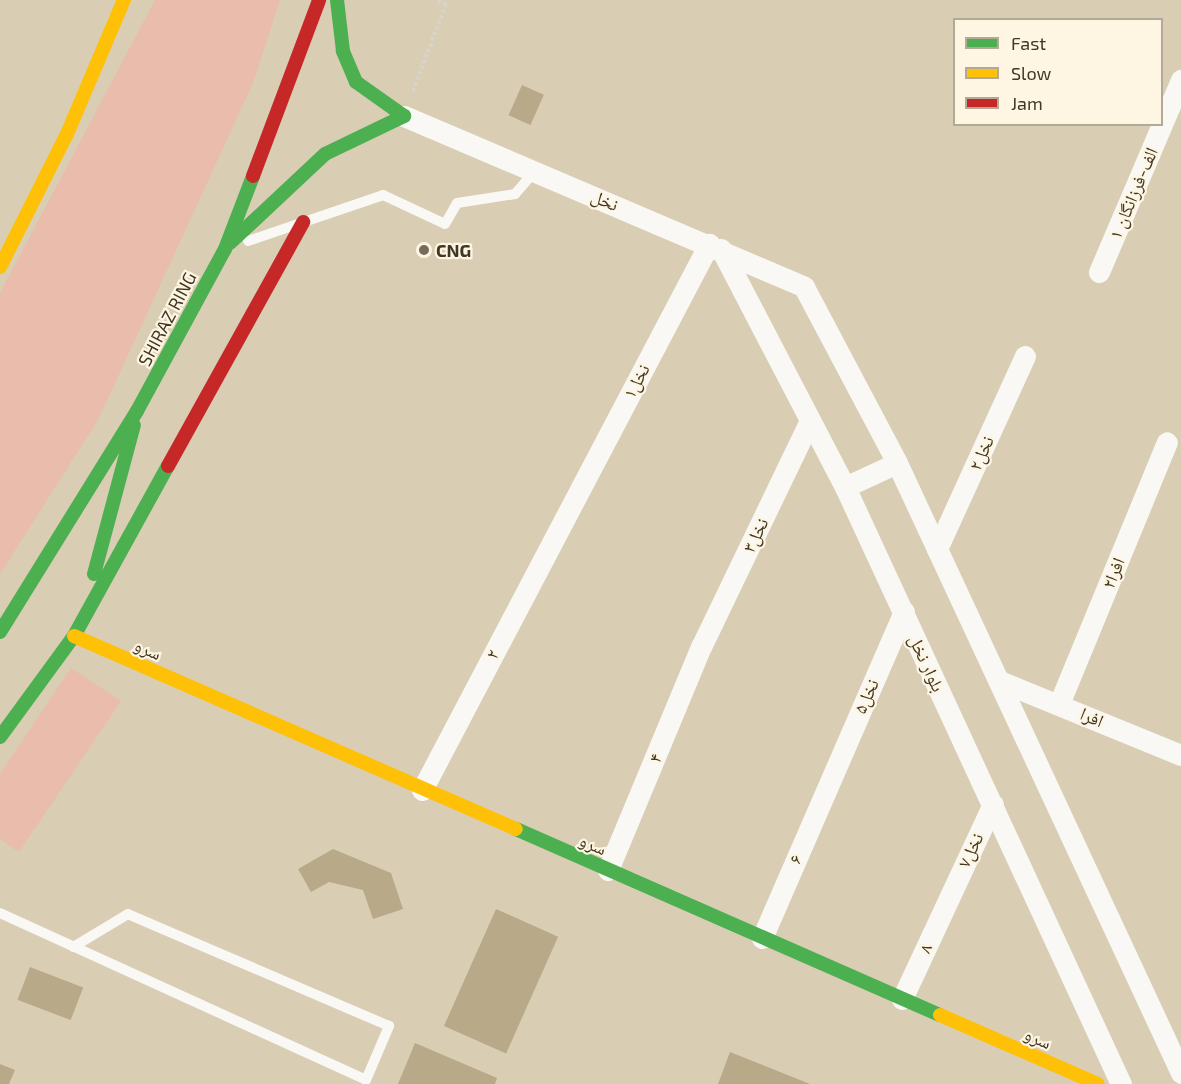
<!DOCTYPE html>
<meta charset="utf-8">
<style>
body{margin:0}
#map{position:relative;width:1181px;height:1084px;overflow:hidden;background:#d9cdb4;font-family:"Exo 2","Noto Naskh Arabic",sans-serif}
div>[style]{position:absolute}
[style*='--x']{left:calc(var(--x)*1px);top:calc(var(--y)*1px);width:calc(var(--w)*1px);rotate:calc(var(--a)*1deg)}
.green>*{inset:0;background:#e9bcac}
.building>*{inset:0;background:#b8aa89;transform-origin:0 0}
.path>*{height:4px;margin-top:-2px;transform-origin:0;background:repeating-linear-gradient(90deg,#d8d4cc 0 3px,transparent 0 6px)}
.lane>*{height:10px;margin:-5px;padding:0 5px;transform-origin:5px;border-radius:5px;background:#f9f8f4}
.street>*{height:21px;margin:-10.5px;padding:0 10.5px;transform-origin:10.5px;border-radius:10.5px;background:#f9f8f4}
.fast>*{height:14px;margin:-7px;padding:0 7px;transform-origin:7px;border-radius:7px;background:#4caf50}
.slow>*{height:14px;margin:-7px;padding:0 7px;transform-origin:7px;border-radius:7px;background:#ffc107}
.jam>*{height:14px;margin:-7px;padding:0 7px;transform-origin:7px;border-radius:7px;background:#c62828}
.dots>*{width:16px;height:16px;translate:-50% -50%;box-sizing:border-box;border:3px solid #fef5e3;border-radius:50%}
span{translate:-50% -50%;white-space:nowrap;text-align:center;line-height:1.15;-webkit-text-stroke:4.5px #fef5e3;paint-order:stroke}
.street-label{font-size:18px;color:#403725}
.poi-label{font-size:18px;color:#403725;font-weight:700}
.left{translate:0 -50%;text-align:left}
.legend{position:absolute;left:953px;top:18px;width:210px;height:108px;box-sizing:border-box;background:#fef5e3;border:2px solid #b2a997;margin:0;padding:8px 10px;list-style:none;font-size:18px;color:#403725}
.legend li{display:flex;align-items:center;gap:12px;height:30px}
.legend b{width:30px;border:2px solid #b2a997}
</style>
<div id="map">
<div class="green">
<i style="clip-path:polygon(155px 0,280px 0,253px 83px,99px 418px,0 574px,0 293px)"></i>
<i style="clip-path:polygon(71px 668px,121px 701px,19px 852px,0 839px,0 774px)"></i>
</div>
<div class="building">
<i style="left:522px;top:85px;width:24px;height:33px;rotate:24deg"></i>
<i style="clip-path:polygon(333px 849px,391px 873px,403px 909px,373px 919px,363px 890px,329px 882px,311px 892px,298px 869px)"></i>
<i style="left:496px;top:909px;width:68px;height:128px;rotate:24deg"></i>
<i style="left:30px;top:967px;width:57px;height:35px;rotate:21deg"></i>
<i style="clip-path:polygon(415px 1043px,497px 1078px,495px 1084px,398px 1084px)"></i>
<i style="clip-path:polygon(730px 1052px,810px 1084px,718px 1084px)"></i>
<i style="clip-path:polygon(0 1064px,15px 1070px,9px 1084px,0 1084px)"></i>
</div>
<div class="path">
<i style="--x:413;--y:91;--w:93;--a:-69.2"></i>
<i style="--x:446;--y:4;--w:11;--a:-158"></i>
</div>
<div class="lane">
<i style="--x:248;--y:241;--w:143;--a:-18.8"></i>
<i style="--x:383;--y:195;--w:68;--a:25.1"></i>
<i style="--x:445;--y:224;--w:24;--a:-60"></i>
<i style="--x:457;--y:203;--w:59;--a:-8.8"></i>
<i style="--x:515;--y:194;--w:30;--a:-49"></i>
<i style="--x:0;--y:913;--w:402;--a:24.5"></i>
<i style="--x:366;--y:1080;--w:59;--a:-66.9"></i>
<i style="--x:389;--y:1026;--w:284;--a:-156.8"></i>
<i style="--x:128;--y:914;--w:64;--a:149"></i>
</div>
<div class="street">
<i style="--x:404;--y:116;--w:435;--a:23.1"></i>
<i style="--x:804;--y:287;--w:199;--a:62.1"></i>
<i style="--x:897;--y:463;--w:673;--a:65.03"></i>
<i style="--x:721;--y:249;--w:268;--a:62.5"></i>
<i style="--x:845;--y:487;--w:658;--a:65.19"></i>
<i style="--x:1099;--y:272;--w:209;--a:-66.9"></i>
<i style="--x:845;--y:487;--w:57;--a:-24.8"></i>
<i style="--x:937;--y:549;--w:212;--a:-65.5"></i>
<i style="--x:1002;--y:682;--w:193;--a:22.2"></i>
<i style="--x:1059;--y:704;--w:283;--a:-67.6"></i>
<i style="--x:422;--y:790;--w:617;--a:-62.27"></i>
<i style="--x:608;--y:870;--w:242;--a:-67.4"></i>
<i style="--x:701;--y:647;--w:249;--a:-64.3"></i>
<i style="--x:762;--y:938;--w:356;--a:-66.5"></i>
<i style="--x:902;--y:999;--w:215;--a:-65"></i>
</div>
<div class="fast">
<i style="--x:230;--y:243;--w:130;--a:-43.1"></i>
<i style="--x:325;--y:154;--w:88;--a:-25.7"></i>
<i style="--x:404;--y:116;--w:59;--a:-144.7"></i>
<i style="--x:356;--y:82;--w:34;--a:-113"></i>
<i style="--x:343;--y:51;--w:51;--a:-96.7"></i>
<i style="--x:94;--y:574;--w:154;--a:-75"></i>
<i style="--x:0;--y:632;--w:260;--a:-58.2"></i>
<i style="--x:137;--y:411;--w:184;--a:-61.5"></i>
<i style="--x:225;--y:249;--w:78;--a:-69"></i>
<i style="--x:0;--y:737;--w:125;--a:-53.8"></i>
<i style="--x:74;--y:636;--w:194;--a:-61.1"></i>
<i style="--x:516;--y:829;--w:463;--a:23.7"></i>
</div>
<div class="slow">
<i style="--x:0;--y:267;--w:149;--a:-63.3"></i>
<i style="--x:67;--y:134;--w:146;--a:-67"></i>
<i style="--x:74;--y:636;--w:482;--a:23.6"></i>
<i style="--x:940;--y:1015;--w:172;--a:23.6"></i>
</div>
<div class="jam">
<i style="--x:253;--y:176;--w:188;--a:-69.4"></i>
<i style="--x:168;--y:466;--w:279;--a:-61"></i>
</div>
<div class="dots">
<i style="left:424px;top:250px;background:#766c57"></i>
</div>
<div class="street-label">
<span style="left:1133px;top:193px;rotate:-67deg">۱ الف-فرزانگان</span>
<span style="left:605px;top:200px;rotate:23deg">نخل</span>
<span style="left:167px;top:319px;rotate:-62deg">SHIRAZ RING</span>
<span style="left:636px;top:381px;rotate:-62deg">نخل۱</span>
<span style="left:981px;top:453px;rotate:-66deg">نخل۲</span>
<span style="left:755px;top:535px;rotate:-64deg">نخل۳</span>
<span style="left:1113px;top:573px;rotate:-68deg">۲افرا</span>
<span style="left:148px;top:649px;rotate:24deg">سرو</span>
<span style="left:492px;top:654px;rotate:-63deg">۲</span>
<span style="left:927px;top:663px;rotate:65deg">بلوار نخل</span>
<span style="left:866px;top:696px;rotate:-66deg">نخل۵</span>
<span style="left:1092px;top:717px;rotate:23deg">افرا</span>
<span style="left:655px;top:758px;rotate:-67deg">۴</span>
<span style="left:593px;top:844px;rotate:23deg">سرو</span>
<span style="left:970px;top:850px;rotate:-64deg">نخل۷</span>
<span style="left:795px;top:859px;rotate:-67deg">۶</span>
<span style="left:925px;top:948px;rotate:-66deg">۸</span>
<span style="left:1038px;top:1038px;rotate:24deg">سرو</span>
</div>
<div class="poi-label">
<span class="left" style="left:436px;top:250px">CNG</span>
</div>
<ul class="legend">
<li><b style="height:8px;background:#4caf50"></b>Fast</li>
<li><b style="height:8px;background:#ffc107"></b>Slow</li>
<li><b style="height:8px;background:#c62828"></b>Jam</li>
</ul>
</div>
